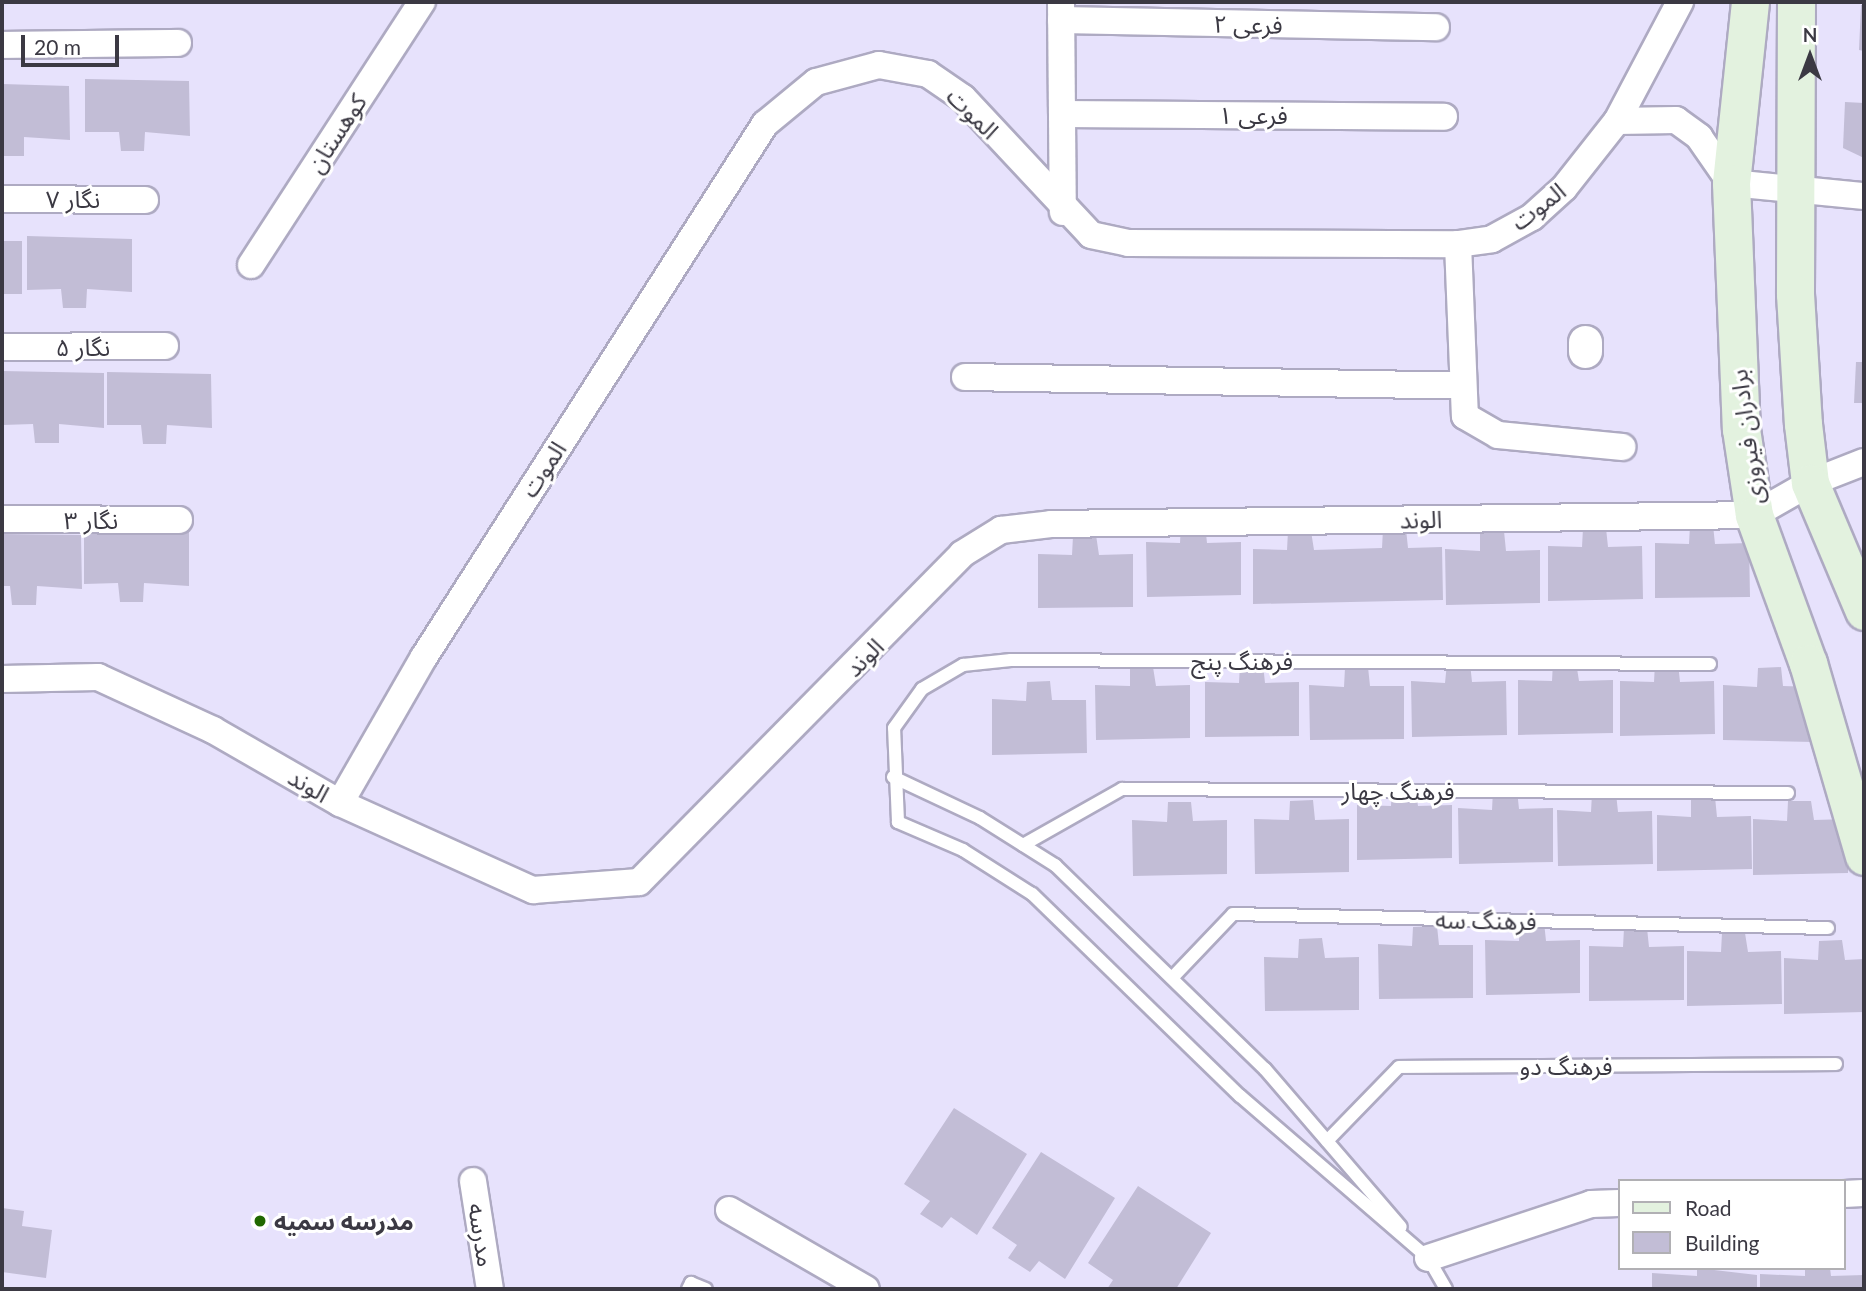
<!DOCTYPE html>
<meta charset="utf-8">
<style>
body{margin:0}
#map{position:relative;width:1866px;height:1291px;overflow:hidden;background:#e7e2fc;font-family:Lato,"Noto Sans Arabic",sans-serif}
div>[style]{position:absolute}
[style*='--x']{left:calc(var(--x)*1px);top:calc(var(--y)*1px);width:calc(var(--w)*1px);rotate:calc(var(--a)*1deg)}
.building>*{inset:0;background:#c2bdd6;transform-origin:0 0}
.roads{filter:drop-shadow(2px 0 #aeaac2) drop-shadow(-2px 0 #aeaac2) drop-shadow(0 2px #aeaac2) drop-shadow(0 -2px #aeaac2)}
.service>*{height:12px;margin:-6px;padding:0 6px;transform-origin:6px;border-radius:6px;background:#fff}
.minor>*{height:26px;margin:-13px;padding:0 13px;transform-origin:13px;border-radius:13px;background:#fff}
.tertiary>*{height:33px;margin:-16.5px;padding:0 16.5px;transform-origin:16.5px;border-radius:16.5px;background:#fff}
.secondary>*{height:37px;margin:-18.5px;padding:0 18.5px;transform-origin:18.5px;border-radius:18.5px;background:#e3f2df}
.dots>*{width:19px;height:19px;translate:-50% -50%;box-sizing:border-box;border:4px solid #fff;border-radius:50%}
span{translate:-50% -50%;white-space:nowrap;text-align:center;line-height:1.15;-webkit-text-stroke:6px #fff;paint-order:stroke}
.street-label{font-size:24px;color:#3b3943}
.poi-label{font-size:24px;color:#3b3943;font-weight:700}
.left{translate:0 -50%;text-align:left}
.frame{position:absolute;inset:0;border:4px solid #3b3943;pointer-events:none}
.legend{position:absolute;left:1618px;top:1179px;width:228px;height:91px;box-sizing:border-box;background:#fff;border:2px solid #b1b0b4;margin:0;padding:9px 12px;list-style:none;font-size:21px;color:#3b3943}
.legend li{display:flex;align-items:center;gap:14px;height:35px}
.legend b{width:35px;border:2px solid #b1b0b4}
.north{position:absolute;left:1775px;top:21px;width:70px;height:70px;-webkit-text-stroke:5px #fff;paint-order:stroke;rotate:0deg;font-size:19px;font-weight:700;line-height:28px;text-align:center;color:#3b3943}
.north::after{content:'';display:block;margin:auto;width:24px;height:32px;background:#3b3943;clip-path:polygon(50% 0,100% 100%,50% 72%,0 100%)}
.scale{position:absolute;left:21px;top:35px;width:98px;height:32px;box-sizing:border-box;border:4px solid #3b3943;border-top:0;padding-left:9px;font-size:21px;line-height:24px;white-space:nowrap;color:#3b3943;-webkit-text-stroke:5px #fff;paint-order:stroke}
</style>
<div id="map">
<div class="building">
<i style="clip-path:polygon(1861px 5px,1864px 5px,1864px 51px,1859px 50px)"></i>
<i style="clip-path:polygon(85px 79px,189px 81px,190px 136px,145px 132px,144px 151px,121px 151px,119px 132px,85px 132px)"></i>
<i style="clip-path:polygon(2px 84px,69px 86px,70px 140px,24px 137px,24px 156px,2px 156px)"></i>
<i style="clip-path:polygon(1845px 102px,1864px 103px,1864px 158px,1843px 148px)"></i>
<i style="clip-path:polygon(27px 236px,132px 239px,132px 292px,87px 289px,86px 308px,63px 308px,61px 289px,27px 290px)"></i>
<i style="left:2px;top:241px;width:20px;height:53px"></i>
<i style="clip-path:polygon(1856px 362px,1864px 362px,1864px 403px,1854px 403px)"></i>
<i style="clip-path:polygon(2px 371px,104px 373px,104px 428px,59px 424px,59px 443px,35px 443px,33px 424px,2px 425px)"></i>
<i style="clip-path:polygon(107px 372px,211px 374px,212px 428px,167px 425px,166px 444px,143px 444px,141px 425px,107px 425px)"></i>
<i style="clip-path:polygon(1181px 524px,1205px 524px,1207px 543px,1241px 542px,1241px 595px,1147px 597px,1146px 542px,1180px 543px)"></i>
<i style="clip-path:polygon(1690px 525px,1713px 525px,1715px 544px,1749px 543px,1750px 597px,1655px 598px,1655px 543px,1689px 544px)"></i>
<i style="clip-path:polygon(1583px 528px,1606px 528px,1608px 547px,1642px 546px,1643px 599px,1548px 601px,1548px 546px,1582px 547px)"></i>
<i style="clip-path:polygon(1383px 529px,1406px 529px,1408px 548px,1442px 547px,1443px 600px,1253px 604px,1253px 549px,1287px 550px,1288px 531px,1311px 531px,1314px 550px,1382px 548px)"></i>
<i style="clip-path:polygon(84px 530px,189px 532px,189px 586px,144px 583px,143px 602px,120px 602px,118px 583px,84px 584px)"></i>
<i style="clip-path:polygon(1504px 531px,1506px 551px,1540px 550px,1540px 603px,1446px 605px,1445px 549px,1480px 551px,1480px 532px)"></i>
<i style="clip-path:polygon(2px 534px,81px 535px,82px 589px,37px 586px,36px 605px,12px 605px,10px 586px,2px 586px)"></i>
<i style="clip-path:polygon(1096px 535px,1099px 555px,1133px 554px,1133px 607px,1038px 608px,1038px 554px,1072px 555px,1073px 536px)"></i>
<i style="clip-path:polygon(1553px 662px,1576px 662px,1579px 681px,1613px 680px,1613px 733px,1518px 735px,1518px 680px,1552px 681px)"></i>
<i style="clip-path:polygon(1447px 663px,1470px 663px,1472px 682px,1506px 681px,1507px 735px,1412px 737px,1411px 681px,1445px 683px)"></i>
<i style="clip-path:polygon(1655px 663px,1678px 663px,1680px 682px,1714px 681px,1715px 734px,1620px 736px,1620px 681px,1654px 682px)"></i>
<i style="clip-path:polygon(1240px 664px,1263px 664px,1265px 683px,1299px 682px,1299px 736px,1205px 737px,1205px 682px,1239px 683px)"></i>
<i style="clip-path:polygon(1130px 667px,1153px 667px,1156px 686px,1190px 685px,1190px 738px,1096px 740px,1095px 685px,1130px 686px)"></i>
<i style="clip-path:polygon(1368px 667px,1370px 686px,1404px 686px,1404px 739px,1310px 740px,1309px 685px,1344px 687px,1345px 668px)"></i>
<i style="clip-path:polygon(1781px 667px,1783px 686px,1813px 687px,1814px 742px,1723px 740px,1723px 685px,1757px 687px,1758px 668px)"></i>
<i style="clip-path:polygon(1050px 681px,1052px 700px,1086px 700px,1087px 753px,992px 755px,992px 699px,1026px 701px,1027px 682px)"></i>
<i style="clip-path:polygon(1392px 787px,1415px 787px,1418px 806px,1452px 805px,1452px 858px,1357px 860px,1357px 805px,1391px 806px)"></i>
<i style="clip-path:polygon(1493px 790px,1517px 790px,1519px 809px,1553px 808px,1553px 862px,1459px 864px,1458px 808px,1492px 810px)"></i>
<i style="clip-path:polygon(1592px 793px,1616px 793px,1618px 812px,1652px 811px,1653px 864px,1558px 866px,1557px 810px,1591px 812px)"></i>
<i style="clip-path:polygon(1715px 797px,1717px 817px,1751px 816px,1752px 869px,1657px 871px,1657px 815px,1691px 817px,1691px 798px)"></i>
<i style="clip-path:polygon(1313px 800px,1315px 820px,1349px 819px,1349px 872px,1255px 874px,1254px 819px,1289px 820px,1290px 801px)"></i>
<i style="clip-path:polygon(1788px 801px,1811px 801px,1814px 820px,1848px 819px,1848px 873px,1753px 875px,1753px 819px,1787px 821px)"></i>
<i style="clip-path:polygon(1168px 802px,1191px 802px,1193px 821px,1227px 820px,1227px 874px,1133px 876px,1132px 820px,1167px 822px)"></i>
<i style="clip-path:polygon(1520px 922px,1544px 922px,1546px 941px,1580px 940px,1580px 993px,1486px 995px,1485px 940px,1519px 941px)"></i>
<i style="clip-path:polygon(1437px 926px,1439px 945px,1473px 945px,1473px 998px,1379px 999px,1378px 944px,1412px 946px,1413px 927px)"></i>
<i style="clip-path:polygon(1624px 928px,1647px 928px,1649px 947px,1684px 946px,1684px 1000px,1589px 1001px,1589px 946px,1623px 947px)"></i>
<i style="clip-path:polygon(1722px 933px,1745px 933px,1748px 952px,1781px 951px,1782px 1004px,1687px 1006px,1687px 951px,1721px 952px)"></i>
<i style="clip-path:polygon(1322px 938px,1325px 958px,1359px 957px,1359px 1010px,1265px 1011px,1264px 957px,1298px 958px,1299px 939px)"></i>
<i style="clip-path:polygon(1842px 940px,1845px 960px,1864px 959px,1864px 1012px,1784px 1014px,1784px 958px,1818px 960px,1819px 941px)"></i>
<i style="clip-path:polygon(954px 1108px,1027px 1154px,977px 1235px,951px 1217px,942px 1228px,920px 1214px,930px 1201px,904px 1184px)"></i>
<i style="clip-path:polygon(1041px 1152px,1115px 1198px,1065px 1279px,1039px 1261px,1030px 1272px,1008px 1258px,1017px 1245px,992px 1228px)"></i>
<i style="clip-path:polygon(1138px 1186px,1211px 1233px,1176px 1289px,1107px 1289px,1113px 1280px,1088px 1263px)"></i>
<i style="clip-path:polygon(2px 1208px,24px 1211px,22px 1226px,52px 1230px,46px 1278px,2px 1272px)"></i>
<i style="clip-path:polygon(1697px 1268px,1757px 1275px,1757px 1289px,1652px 1289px,1652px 1273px,1697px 1276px)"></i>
<i style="clip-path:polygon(1805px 1268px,1830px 1268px,1831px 1276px,1864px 1275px,1864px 1289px,1760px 1289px,1760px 1274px,1805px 1276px)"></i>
</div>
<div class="roads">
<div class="service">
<i style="--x:893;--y:777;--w:96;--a:25.2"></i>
<i style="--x:980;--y:818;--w:89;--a:32.1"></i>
<i style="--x:1055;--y:865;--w:293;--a:44.2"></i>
<i style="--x:1265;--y:1069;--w:208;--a:49.3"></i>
<i style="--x:1023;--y:845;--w:114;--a:-29.5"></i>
<i style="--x:1122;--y:789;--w:666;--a:0.34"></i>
<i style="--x:1172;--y:978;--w:88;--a:-46.4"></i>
<i style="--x:1233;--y:914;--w:595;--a:1.35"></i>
<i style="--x:1327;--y:1141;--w:103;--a:-45.8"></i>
<i style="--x:1399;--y:1067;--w:437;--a:-0.4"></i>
<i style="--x:1427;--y:1256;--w:38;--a:60"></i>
<i style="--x:1428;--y:1258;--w:248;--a:-139.2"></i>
<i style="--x:1240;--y:1096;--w:290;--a:-135.8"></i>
<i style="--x:1032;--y:894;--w:82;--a:-147.5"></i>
<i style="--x:963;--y:850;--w:71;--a:-156.7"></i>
<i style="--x:898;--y:822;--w:94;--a:-92.4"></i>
<i style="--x:894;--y:728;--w:48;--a:-54.3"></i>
<i style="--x:922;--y:689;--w:48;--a:-30.3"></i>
<i style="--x:963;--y:665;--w:48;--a:-5.9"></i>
<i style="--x:1011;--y:660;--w:699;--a:0.33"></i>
<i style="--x:688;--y:1289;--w:7;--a:-63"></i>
<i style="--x:691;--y:1283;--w:16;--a:22"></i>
</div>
<div class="minor">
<i style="--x:1061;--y:2;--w:210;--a:89.5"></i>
<i style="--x:1061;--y:20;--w:375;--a:1.1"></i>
<i style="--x:2;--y:45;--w:176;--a:-0.7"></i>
<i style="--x:1062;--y:114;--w:382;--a:0.4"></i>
<i style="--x:1617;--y:121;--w:59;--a:-1"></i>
<i style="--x:1676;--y:120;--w:29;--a:36"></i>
<i style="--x:1699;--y:137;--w:56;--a:55.2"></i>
<i style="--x:1731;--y:183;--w:134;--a:5.6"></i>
<i style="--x:2;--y:199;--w:143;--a:0.4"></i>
<i style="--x:1458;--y:244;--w:172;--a:87.7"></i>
<i style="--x:1465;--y:416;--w:38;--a:30"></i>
<i style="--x:1498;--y:435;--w:125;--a:5.5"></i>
<i style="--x:251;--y:265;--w:314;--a:-57"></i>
<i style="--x:2;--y:347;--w:163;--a:-0.4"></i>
<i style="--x:965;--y:377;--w:496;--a:1"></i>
<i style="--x:2;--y:519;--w:177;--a:0.3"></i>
<i style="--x:2;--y:679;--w:96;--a:-1.2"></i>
<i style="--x:98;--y:677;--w:127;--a:24.7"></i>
<i style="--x:213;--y:730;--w:146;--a:29.9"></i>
<i style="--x:340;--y:803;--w:212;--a:24.3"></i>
<i style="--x:533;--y:890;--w:106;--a:-4.3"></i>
<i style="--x:639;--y:882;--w:460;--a:-45.4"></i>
<i style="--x:962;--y:554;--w:46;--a:-31.6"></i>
<i style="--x:1001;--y:530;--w:50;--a:-6.8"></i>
<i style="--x:1051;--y:524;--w:703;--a:-0.73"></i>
<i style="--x:1754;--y:515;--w:64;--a:-29.7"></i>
<i style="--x:1810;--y:483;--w:58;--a:-21.3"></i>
<i style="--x:340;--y:803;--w:168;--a:-60.1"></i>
<i style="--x:424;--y:657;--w:633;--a:-57.39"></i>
<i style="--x:765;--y:124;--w:66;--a:-39.5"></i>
<i style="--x:816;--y:82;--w:65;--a:-15.1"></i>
<i style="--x:879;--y:65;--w:50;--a:10.4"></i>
<i style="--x:928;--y:74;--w:42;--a:34.4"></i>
<i style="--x:963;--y:98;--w:187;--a:46.9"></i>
<i style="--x:1091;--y:235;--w:38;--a:12"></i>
<i style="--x:1128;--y:243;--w:330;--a:0.2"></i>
<i style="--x:1458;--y:244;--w:34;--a:-8"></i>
<i style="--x:1492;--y:239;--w:46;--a:-28.8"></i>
<i style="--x:1532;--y:217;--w:43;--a:-42.2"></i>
<i style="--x:1564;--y:188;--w:85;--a:-51.7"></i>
<i style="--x:1617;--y:121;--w:135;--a:-62.1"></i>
<i style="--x:473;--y:1181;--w:109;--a:81.1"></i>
<i style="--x:1843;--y:1194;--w:21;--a:-3"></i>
<i style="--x:729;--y:1210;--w:158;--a:30"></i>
<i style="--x:1428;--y:1258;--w:172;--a:-18.3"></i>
<i style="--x:1591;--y:1204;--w:28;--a:-2"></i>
</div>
<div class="tertiary">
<i style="--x:1585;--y:342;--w:9;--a:90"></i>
</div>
<div class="secondary">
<i style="--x:1750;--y:2;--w:182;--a:96"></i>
<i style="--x:1731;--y:183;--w:246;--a:87.7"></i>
<i style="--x:1741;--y:429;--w:87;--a:81.4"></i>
<i style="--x:1754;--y:515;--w:158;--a:70"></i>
<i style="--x:1808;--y:663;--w:201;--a:73.8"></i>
<i style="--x:1796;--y:2;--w:292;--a:90.2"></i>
<i style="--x:1795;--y:294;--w:130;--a:86.5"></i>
<i style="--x:1803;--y:424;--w:59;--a:83.2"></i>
<i style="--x:1810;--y:483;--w:139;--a:67.1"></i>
</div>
</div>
<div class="dots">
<i style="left:260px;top:1221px;background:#216800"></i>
</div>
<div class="street-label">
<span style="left:1248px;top:24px;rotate:1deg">فرعی ۲</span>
<span style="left:973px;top:113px;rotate:44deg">الموت</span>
<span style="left:1253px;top:115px">فرعی ۱</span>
<span style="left:336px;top:133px;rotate:-57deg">کوهستان</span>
<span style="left:73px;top:199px">نگار ۷</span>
<span style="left:1538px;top:206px;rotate:-38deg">الموت</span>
<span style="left:83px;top:347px">نگار ۵</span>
<span style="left:1746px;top:437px;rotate:-97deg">برادران فیروزی</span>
<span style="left:543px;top:469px;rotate:-57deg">الموت</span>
<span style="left:1421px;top:519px;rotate:-1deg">الوند</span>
<span style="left:91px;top:520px">نگار ۳</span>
<span style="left:864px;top:657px;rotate:-45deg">الوند</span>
<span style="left:1242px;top:661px">فرهنگ پنج</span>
<span style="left:309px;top:785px;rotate:30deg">الوند</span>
<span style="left:1398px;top:791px">فرهنگ چهار</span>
<span style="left:1486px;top:920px;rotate:1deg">فرهنگ سه</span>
<span style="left:1566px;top:1066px">فرهنگ دو</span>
<span style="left:482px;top:1235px;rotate:81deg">مدرسه</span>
</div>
<div class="poi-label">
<span class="left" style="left:274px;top:1221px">مدرسه سمیه</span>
</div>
<div class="frame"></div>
<ul class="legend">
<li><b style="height:9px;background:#e3f2df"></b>Road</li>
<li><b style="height:19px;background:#c2bdd6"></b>Building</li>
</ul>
<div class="north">N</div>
<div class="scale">20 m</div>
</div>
